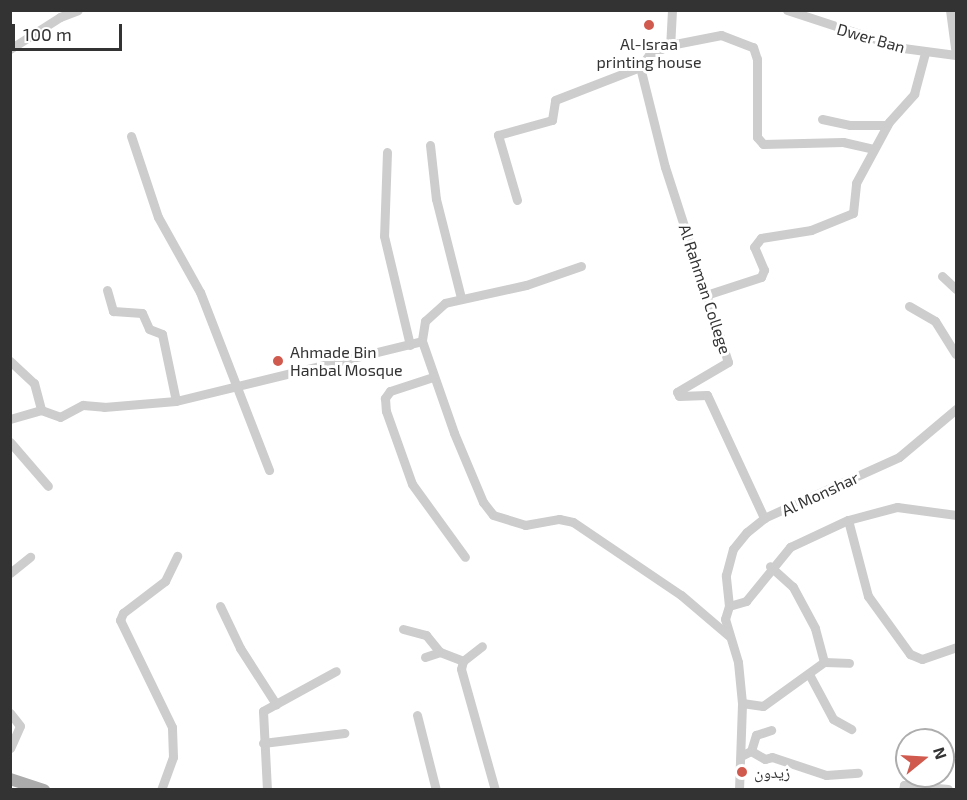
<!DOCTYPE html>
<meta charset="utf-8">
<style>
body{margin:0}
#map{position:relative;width:967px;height:800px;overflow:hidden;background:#fff;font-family:"Exo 2","Noto Naskh Arabic",sans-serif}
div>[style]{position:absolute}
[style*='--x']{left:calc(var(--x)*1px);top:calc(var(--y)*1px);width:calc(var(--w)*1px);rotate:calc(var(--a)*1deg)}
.minor>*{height:9px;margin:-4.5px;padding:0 4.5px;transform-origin:4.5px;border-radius:4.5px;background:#cdcdcd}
.major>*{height:12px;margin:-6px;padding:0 6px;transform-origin:6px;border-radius:6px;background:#ababab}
.dots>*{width:16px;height:16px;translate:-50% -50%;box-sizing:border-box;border:3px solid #fff;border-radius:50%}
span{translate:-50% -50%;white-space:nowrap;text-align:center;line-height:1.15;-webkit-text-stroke:6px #fff;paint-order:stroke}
.street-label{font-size:16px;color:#333}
.poi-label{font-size:16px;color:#333}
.left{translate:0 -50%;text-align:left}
.frame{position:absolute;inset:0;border:12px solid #333;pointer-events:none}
.north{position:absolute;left:895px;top:728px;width:60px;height:60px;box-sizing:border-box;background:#fff;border:2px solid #adadad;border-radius:50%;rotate:72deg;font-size:16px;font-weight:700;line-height:24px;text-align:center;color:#333}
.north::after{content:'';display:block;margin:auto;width:21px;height:27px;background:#d15a4e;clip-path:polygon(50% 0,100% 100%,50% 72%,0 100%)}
.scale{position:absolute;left:12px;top:24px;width:110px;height:27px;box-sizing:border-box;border:3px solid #333;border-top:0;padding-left:8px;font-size:18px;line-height:21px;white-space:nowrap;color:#333;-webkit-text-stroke:4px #fff;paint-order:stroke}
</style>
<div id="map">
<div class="minor">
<i style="--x:672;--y:10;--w:35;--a:93"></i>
<i style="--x:670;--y:45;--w:23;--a:155"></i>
<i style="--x:649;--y:55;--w:15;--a:127"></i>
<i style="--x:640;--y:67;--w:103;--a:76"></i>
<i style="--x:665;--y:167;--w:205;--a:72.1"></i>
<i style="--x:728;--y:362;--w:59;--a:149.5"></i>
<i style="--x:677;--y:392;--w:4;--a:63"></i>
<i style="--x:679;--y:396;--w:28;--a:-2"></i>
<i style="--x:707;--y:395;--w:136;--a:65.1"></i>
<i style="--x:787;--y:10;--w:122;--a:18.1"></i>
<i style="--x:903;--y:48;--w:53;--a:7.5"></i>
<i style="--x:950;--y:10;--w:45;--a:82.4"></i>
<i style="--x:670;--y:45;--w:52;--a:-11.1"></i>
<i style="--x:721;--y:35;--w:34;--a:21"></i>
<i style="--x:753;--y:47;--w:13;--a:72"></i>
<i style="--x:757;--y:59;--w:78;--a:90"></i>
<i style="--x:757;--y:137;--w:9;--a:49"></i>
<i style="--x:763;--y:144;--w:80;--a:-1.4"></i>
<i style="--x:843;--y:142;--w:31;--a:13"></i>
<i style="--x:10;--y:49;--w:59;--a:-32.6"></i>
<i style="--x:60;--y:17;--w:19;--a:-21"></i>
<i style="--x:822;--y:119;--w:29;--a:12"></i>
<i style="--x:850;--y:125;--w:37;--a:0"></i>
<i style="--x:131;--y:136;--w:85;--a:71.6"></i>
<i style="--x:158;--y:217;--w:86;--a:60.8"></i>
<i style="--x:200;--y:292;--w:191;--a:68.8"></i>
<i style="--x:430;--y:145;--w:54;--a:83.7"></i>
<i style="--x:436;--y:199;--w:102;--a:75.8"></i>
<i style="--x:387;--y:152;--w:84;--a:92"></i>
<i style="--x:384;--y:236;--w:112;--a:76.6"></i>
<i style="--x:517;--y:200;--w:68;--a:-106.3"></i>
<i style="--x:498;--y:135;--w:56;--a:-15.5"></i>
<i style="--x:552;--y:120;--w:20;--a:-81"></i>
<i style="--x:555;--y:100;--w:91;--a:-21.2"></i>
<i style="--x:581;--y:266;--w:58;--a:160.9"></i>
<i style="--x:526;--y:285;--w:83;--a:167.5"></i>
<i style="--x:445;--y:303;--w:27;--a:138"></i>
<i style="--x:425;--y:321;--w:20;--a:99"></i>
<i style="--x:422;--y:341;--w:97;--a:70.8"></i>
<i style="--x:454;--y:433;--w:75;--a:67.2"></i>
<i style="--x:483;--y:502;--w:16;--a:52"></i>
<i style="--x:493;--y:515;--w:34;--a:17"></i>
<i style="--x:525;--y:525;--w:35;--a:-10"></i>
<i style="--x:559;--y:519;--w:14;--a:12"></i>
<i style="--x:573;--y:522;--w:130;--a:34.1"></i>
<i style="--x:681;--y:595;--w:63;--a:40.5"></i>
<i style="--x:942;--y:276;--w:19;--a:43"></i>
<i style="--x:107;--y:290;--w:22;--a:74"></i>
<i style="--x:113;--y:311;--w:29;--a:4"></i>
<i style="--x:142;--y:313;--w:17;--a:66"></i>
<i style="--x:149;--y:329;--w:14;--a:21"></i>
<i style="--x:162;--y:334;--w:68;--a:78.2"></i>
<i style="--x:706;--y:295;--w:58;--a:-18.1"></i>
<i style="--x:761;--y:277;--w:8;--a:-67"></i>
<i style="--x:764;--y:270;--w:25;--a:-113"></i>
<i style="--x:754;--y:247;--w:11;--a:-52"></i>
<i style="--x:761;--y:238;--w:51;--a:-9.1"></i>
<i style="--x:811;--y:230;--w:45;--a:-22"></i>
<i style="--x:853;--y:213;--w:30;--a:-84"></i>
<i style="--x:856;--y:183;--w:69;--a:-61.6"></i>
<i style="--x:889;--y:122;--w:38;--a:-48"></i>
<i style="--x:914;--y:94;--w:42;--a:-75"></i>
<i style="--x:909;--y:306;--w:30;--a:30"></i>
<i style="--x:935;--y:321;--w:39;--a:58"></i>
<i style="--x:10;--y:361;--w:33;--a:43"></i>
<i style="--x:34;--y:383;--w:28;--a:75"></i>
<i style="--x:41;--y:410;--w:20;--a:20"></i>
<i style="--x:60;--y:417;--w:26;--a:-28"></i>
<i style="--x:83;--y:405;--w:21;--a:5"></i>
<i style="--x:104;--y:407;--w:72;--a:-4.8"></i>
<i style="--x:176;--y:401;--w:253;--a:-13.7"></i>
<i style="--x:433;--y:377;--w:45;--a:162"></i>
<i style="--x:390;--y:391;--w:9;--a:126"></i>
<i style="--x:385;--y:398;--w:13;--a:86"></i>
<i style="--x:386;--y:411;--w:77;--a:70.4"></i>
<i style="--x:412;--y:484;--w:90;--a:54"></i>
<i style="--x:10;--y:419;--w:32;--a:-16"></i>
<i style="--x:10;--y:442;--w:58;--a:49.2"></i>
<i style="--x:848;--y:520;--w:79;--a:75.3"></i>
<i style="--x:868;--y:596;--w:72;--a:54.1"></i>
<i style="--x:910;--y:654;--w:13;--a:23"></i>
<i style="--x:922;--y:659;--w:36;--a:-19"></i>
<i style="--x:10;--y:573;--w:26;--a:-39"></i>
<i style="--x:220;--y:606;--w:47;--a:64.5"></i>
<i style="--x:240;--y:648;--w:67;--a:57.3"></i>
<i style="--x:729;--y:606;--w:31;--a:-96"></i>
<i style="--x:726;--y:575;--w:27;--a:-75"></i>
<i style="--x:733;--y:549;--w:22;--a:-51"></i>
<i style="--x:747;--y:532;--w:22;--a:-39"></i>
<i style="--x:764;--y:518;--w:148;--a:-24.3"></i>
<i style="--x:899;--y:457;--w:75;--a:-40.1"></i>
<i style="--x:403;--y:629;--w:24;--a:15"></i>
<i style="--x:426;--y:635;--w:22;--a:51"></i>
<i style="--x:440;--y:652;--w:25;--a:21"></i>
<i style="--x:463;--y:661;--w:8;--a:104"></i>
<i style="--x:461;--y:669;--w:126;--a:74.3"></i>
<i style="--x:425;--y:657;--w:16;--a:-18"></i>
<i style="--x:463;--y:661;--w:24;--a:-38"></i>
<i style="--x:824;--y:662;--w:25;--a:2"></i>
<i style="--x:809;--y:674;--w:51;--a:61.9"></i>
<i style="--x:833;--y:719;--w:21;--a:29"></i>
<i style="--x:742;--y:703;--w:21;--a:8"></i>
<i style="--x:763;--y:706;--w:75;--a:-35.8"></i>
<i style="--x:824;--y:662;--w:35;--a:-105"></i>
<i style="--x:815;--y:628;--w:47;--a:-118.2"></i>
<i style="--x:793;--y:587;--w:31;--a:-138"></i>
<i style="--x:10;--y:713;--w:16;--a:52"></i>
<i style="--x:20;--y:726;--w:24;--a:114"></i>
<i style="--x:417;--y:715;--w:77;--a:75.8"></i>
<i style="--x:263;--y:743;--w:82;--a:-7"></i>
<i style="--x:751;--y:751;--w:17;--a:-73"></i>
<i style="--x:756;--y:735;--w:16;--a:-18"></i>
<i style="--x:741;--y:756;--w:11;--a:-27"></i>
<i style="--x:751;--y:751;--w:16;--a:30"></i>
<i style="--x:765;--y:759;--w:7;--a:-16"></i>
<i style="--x:772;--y:757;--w:57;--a:18.4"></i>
<i style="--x:826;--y:775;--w:32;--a:-4"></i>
<i style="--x:161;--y:790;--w:35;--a:-70"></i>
<i style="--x:173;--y:757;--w:30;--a:-92"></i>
<i style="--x:172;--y:727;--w:119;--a:-115.9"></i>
<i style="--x:120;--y:620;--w:8;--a:-67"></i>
<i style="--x:123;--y:613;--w:53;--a:-37.3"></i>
<i style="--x:165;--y:581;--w:28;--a:-64"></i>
<i style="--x:267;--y:790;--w:79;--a:-92.9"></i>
<i style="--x:263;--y:711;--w:83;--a:-28.7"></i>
<i style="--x:739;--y:790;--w:87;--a:-88"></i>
<i style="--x:742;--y:703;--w:41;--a:-95.6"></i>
<i style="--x:738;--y:662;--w:45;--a:-106.8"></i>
<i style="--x:725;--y:619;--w:14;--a:-73"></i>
<i style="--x:729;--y:606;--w:18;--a:-16"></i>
<i style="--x:746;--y:601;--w:70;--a:-50.8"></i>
<i style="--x:790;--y:547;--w:64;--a:-25"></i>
<i style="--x:848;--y:520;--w:51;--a:-14.9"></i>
<i style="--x:897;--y:507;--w:60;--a:7.7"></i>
<i style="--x:903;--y:790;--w:5;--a:-79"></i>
<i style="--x:904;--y:785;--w:44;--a:5.2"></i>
</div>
<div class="major">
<i style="--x:10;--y:779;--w:36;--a:18"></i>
</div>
<div class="dots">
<i style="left:649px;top:25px;background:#d15a4e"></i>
<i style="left:278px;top:361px;background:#d15a4e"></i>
<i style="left:742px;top:772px;background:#d15a4e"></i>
</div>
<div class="street-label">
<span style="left:871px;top:38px;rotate:16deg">Dwer Ban</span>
<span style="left:705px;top:289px;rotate:72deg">Al Rahman College</span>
<span style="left:820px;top:494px;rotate:-25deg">Al Monshar</span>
</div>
<div class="poi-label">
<span style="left:649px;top:53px">Al-Israa<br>printing house</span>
<span class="left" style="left:290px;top:361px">Ahmade Bin<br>Hanbal Mosque</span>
<span class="left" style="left:754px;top:772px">زيدون</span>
</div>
<div class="frame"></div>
<div class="north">N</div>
<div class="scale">100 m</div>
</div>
